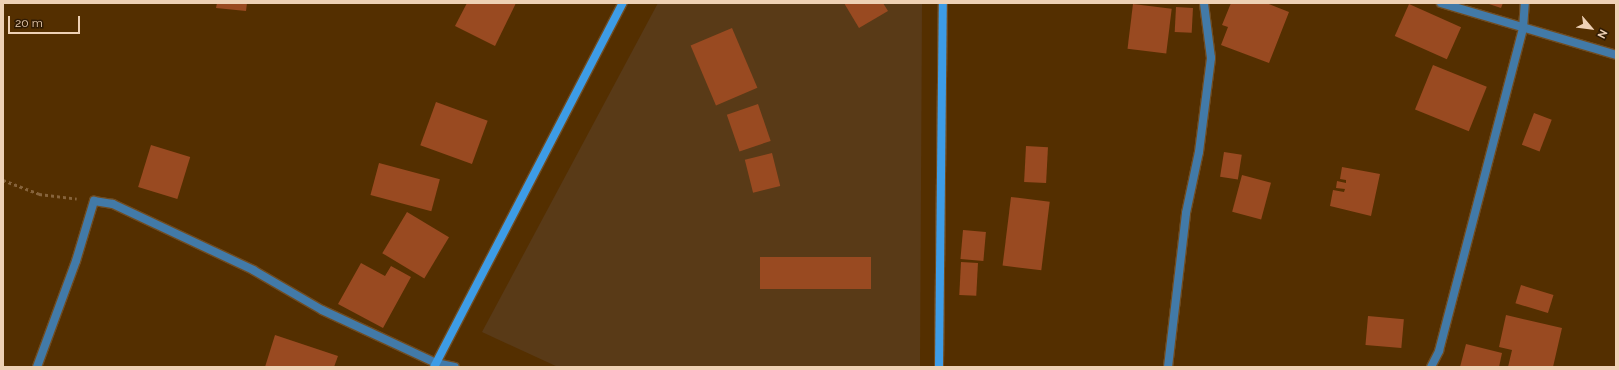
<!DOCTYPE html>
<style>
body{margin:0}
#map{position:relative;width:1619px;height:370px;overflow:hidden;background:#542f00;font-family:Raleway,sans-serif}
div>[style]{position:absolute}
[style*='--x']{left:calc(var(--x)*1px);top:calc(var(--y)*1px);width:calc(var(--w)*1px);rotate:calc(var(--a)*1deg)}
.built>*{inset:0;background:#593a17}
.building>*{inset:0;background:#994a21;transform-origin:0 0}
.path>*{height:2.5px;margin-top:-1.25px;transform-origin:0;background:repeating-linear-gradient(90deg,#86633b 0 3px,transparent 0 6px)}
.roads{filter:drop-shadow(1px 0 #704c21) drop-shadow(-1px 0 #704c21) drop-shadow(0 1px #704c21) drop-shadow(0 -1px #704c21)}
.street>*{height:8px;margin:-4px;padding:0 4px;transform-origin:4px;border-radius:4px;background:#427aa8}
.secondary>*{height:8px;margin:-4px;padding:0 4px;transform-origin:4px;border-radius:4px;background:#3d9ce6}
span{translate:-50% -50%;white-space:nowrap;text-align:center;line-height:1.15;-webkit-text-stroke:3.5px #301b03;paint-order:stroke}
.frame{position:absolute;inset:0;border:4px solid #eed1b5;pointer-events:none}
.north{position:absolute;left:1571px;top:8px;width:40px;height:40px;-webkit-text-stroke:3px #301b03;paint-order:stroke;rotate:118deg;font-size:11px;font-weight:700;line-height:16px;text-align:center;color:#eed1b5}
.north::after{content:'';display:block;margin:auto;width:14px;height:18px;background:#eed1b5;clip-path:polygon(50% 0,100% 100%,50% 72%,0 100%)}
.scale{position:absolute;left:8px;top:16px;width:72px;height:18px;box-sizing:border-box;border:2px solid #eed1b5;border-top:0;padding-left:5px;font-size:12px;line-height:14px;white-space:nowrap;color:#eed1b5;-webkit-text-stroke:3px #301b03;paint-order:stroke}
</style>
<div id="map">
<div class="built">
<i style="clip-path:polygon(658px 3px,922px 3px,920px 367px,558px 367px,482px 332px)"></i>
</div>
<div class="building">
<i style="clip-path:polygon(217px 3px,247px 3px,246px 11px,216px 8px)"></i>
<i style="clip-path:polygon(467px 3px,516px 3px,495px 46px,455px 26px)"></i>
<i style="clip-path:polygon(844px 3px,883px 3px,888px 11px,859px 28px)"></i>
<i style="clip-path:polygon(1231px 3px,1266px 3px,1289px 12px,1269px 63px,1221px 45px,1228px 27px,1222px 25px)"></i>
<i style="clip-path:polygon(1486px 3px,1503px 3px,1501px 8px)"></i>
<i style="left:1133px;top:4px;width:39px;height:45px;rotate:7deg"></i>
<i style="left:1409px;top:4px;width:57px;height:35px;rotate:24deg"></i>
<i style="left:1176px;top:7px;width:17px;height:25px;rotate:3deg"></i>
<i style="left:732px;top:28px;width:65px;height:45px;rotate:67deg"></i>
<i style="left:1433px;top:65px;width:58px;height:48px;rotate:22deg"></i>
<i style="left:436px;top:102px;width:55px;height:46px;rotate:20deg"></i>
<i style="left:758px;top:104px;width:39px;height:33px;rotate:71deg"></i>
<i style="left:1534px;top:113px;width:19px;height:34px;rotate:21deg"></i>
<i style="left:151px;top:145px;width:41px;height:44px;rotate:17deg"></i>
<i style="left:1026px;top:146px;width:22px;height:36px;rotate:3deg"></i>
<i style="left:1224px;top:152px;width:18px;height:25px;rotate:9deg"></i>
<i style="left:772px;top:153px;width:34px;height:28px;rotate:76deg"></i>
<i style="left:379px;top:163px;width:63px;height:33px;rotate:15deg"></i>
<i style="clip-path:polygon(1342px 167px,1380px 174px,1371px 216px,1330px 206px,1333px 190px,1344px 192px,1345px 189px,1336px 188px,1337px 181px,1346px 183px,1346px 180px,1340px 179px)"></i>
<i style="left:1242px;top:175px;width:30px;height:38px;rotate:15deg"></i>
<i style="left:1011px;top:197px;width:39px;height:69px;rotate:7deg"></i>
<i style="left:407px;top:212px;width:49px;height:48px;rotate:31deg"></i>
<i style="left:963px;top:230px;width:23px;height:29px;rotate:5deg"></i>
<i style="left:760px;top:257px;width:111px;height:32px"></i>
<i style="left:961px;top:262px;width:17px;height:33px;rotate:3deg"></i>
<i style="clip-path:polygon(361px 263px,385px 276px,391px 266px,411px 277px,383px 328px,338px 304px)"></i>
<i style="left:1521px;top:285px;width:34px;height:19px;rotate:17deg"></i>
<i style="clip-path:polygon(1506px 315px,1562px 328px,1553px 367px,1508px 367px,1512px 350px,1499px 347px)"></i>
<i style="left:1368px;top:316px;width:36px;height:29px;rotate:5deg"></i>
<i style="clip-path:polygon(275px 335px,338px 356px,334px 367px,265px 367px)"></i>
<i style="clip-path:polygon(1466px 344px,1502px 353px,1499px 367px,1460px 367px)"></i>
</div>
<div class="path">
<i style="--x:3;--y:180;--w:39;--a:21"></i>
<i style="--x:39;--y:194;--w:38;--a:7"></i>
</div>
<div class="roads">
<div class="street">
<i style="--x:1441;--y:3;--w:183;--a:16.5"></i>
<i style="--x:37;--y:367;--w:113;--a:-69.8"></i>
<i style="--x:76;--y:261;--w:63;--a:-73.3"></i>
<i style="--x:94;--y:201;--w:19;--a:9"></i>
<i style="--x:113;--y:204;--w:155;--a:25.2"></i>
<i style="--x:253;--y:270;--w:80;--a:30.1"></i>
<i style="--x:322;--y:310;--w:126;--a:24.9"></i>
<i style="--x:436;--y:363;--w:19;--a:12"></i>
<i style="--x:1168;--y:367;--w:155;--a:-83.3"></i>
<i style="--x:1186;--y:213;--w:62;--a:-78"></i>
<i style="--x:1199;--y:152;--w:95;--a:-82.7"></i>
<i style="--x:1211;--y:58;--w:55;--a:-97.3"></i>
<i style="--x:1431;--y:367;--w:18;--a:-63"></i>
<i style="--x:1439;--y:351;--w:333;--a:-75.4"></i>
<i style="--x:1523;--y:29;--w:26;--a:-86"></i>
</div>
<div class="secondary">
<i style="--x:434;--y:367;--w:410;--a:-62.6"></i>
<i style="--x:939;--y:367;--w:364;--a:-89.4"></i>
</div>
</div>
<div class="frame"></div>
<div class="north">N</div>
<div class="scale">20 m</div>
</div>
